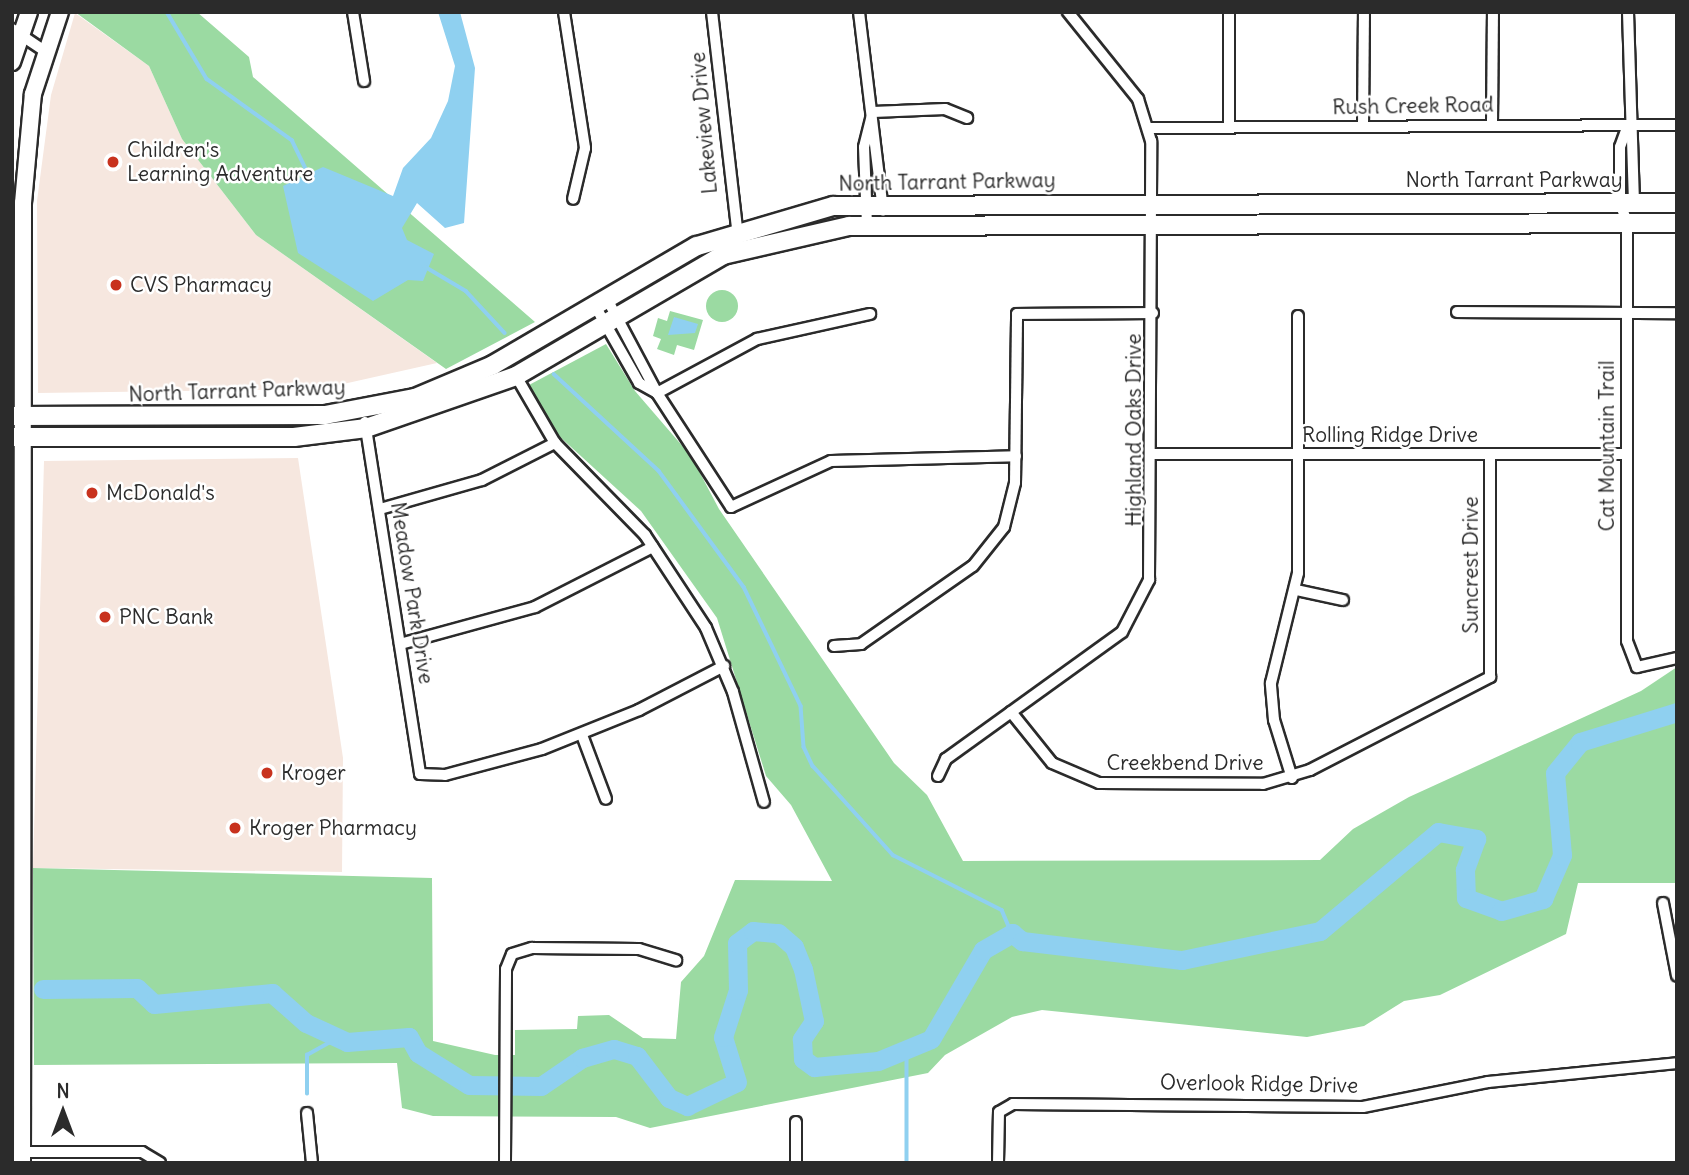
<!DOCTYPE html>
<style>
body{margin:0}
#map{position:relative;width:1689px;height:1175px;overflow:hidden;background:#fff;font-family:Delius,sans-serif}
div>[style]{position:absolute}
[style*='--x']{left:calc(var(--x)*1px);top:calc(var(--y)*1px);width:calc(var(--w)*1px);rotate:calc(var(--a)*1deg)}
.built>*{inset:0;background:#f6e7df}
.green>*{inset:0;background:#9bdaa2}
.round{border-radius:50%}
.water>*{inset:0;background:#8fd0f0}
.stream>*{height:3.5px;margin:-1.75px;padding:0 1.75px;transform-origin:1.75px;border-radius:1.75px;background:#8fd0f0}
.river>*{height:19px;margin:-9.5px;padding:0 9.5px;transform-origin:9.5px;border-radius:9.5px;background:#8fd0f0}
.roads{filter:drop-shadow(2px 0 #2b2b2b) drop-shadow(-2px 0 #2b2b2b) drop-shadow(0 2px #2b2b2b) drop-shadow(0 -2px #2b2b2b)}
.minor>*{height:10px;margin:-5px;padding:0 5px;transform-origin:5px;border-radius:5px;background:#fff}
.secondary>*{height:16px;margin:-8px;padding:0 8px;transform-origin:8px;border-radius:8px;background:#fff}
.primary>*{height:18px;margin:-9px;padding:0 9px;transform-origin:9px;border-radius:9px;background:#fff}
.dots>*{width:19px;height:19px;translate:-50% -50%;box-sizing:border-box;border:4px solid #fff;border-radius:50%}
span{translate:-50% -50%;white-space:nowrap;text-align:center;line-height:1.15;-webkit-text-stroke:5px #fff;paint-order:stroke}
.street-label{font-size:21px;color:#2b2b2b}
.poi-label{font-size:21px;color:#2b2b2b}
.left{translate:0 -50%;text-align:left}
.frame{position:absolute;inset:0;border:14px solid #2b2b2b;pointer-events:none}
.north{position:absolute;left:28px;top:1077px;width:70px;height:70px;-webkit-text-stroke:5px #fff;paint-order:stroke;rotate:0deg;font-size:19px;font-weight:700;line-height:28px;text-align:center;color:#2b2b2b}
.north::after{content:'';display:block;margin:auto;width:24px;height:32px;background:#2b2b2b;clip-path:polygon(50% 0,100% 100%,50% 72%,0 100%)}
</style>
<div id="map">
<div class="built">
<i style="clip-path:polygon(75px 13px,149px 66px,182px 139px,256px 235px,437px 363px,321px 389px,38px 393px,37px 201px,51px 95px)"></i>
<i style="clip-path:polygon(298px 458px,343px 758px,342px 872px,33px 868px,44px 461px)"></i>
</div>
<div class="green">
<i style="clip-path:polygon(75px 12px,197px 12px,249px 57px,253px 77px,535px 322px,446px 369px,256px 235px,182px 139px,149px 66px)"></i>
<i class="round" style="left:706px;top:290px;width:32px;height:32px"></i>
<i style="clip-path:polygon(670px 311px,703px 320px,694px 350px,677px 345px,674px 355px,657px 349px,661px 339px,653px 336px,658px 318px,667px 321px)"></i>
<i style="clip-path:polygon(606px 344px,635px 391px,691px 456px,719px 509px,894px 763px,927px 795px,963px 861px,1320px 860px,1353px 829px,1409px 797px,1641px 691px,1677px 667px,1677px 883px,1578px 883px,1566px 934px,1440px 995px,1404px 1001px,1364px 1026px,1307px 1037px,1042px 1010px,1012px 1017px,945px 1055px,928px 1073px,650px 1128px,616px 1117px,433px 1116px,402px 1108px,397px 1063px,34px 1065px,33px 868px,432px 878px,433px 1041px,495px 1055px,515px 1055px,515px 1030px,577px 1029px,578px 1016px,609px 1015px,643px 1038px,676px 1039px,681px 982px,704px 956px,735px 880px,832px 881px,791px 805px,766px 776px,717px 618px,641px 511px,559px 436px,529px 385px)"></i>
</div>
<div class="water">
<i style="clip-path:polygon(438px 12px,460px 12px,475px 68px,464px 223px,445px 228px,417px 203px,402px 228px,407px 240px,434px 254px,423px 281px,408px 280px,373px 301px,298px 253px,283px 186px,323px 167px,393px 196px,403px 168px,431px 138px,448px 101px,455px 66px)"></i>
<i style="clip-path:polygon(674px 317px,698px 324px,695px 333px,668px 335px)"></i>
</div>
<div class="stream">
<i style="--x:167;--y:12;--w:78;--a:59.2"></i>
<i style="--x:207;--y:79;--w:105;--a:35.7"></i>
<i style="--x:292;--y:140;--w:37;--a:64"></i>
<i style="--x:424;--y:266;--w:49;--a:30.8"></i>
<i style="--x:466;--y:291;--w:57;--a:47.1"></i>
<i style="--x:554;--y:374;--w:143;--a:42.7"></i>
<i style="--x:659;--y:471;--w:144;--a:53.8"></i>
<i style="--x:744;--y:587;--w:132;--a:64.4"></i>
<i style="--x:801;--y:706;--w:41;--a:85.8"></i>
<i style="--x:804;--y:747;--w:21;--a:65"></i>
<i style="--x:813;--y:766;--w:120;--a:48"></i>
<i style="--x:893;--y:855;--w:122;--a:26.8"></i>
<i style="--x:1002;--y:910;--w:25;--a:67"></i>
<i style="--x:907;--y:1054;--w:109;--a:90"></i>
<i style="--x:307;--y:1094;--w:39;--a:-90"></i>
<i style="--x:307;--y:1055;--w:38;--a:-29"></i>
</div>
<div class="river">
<i style="--x:43;--y:989;--w:94;--a:-0.6"></i>
<i style="--x:137;--y:988;--w:23;--a:43"></i>
<i style="--x:154;--y:1004;--w:119;--a:-5.3"></i>
<i style="--x:272;--y:993;--w:45;--a:41.4"></i>
<i style="--x:306;--y:1023;--w:45;--a:24.9"></i>
<i style="--x:347;--y:1042;--w:62;--a:-4.6"></i>
<i style="--x:409;--y:1037;--w:18;--a:61"></i>
<i style="--x:418;--y:1053;--w:60;--a:32.1"></i>
<i style="--x:469;--y:1085;--w:72;--a:0.8"></i>
<i style="--x:541;--y:1086;--w:50;--a:-34.3"></i>
<i style="--x:582;--y:1058;--w:33;--a:-16"></i>
<i style="--x:614;--y:1049;--w:24;--a:17"></i>
<i style="--x:637;--y:1056;--w:53;--a:52.7"></i>
<i style="--x:669;--y:1098;--w:20;--a:24"></i>
<i style="--x:687;--y:1106;--w:55;--a:-25.6"></i>
<i style="--x:737;--y:1082;--w:47;--a:-107.3"></i>
<i style="--x:723;--y:1037;--w:49;--a:-72.3"></i>
<i style="--x:738;--y:990;--w:47;--a:-91.2"></i>
<i style="--x:737;--y:943;--w:20;--a:-37"></i>
<i style="--x:753;--y:931;--w:25;--a:5"></i>
<i style="--x:778;--y:933;--w:21;--a:41"></i>
<i style="--x:794;--y:947;--w:24;--a:68"></i>
<i style="--x:803;--y:969;--w:53;--a:78.1"></i>
<i style="--x:814;--y:1021;--w:22;--a:124"></i>
<i style="--x:802;--y:1039;--w:20;--a:87"></i>
<i style="--x:803;--y:1059;--w:14;--a:36"></i>
<i style="--x:814;--y:1067;--w:64;--a:-5.4"></i>
<i style="--x:878;--y:1061;--w:57;--a:-22.5"></i>
<i style="--x:931;--y:1039;--w:103;--a:-59.7"></i>
<i style="--x:983;--y:950;--w:34;--a:-30"></i>
<i style="--x:1012;--y:933;--w:13;--a:39"></i>
<i style="--x:1022;--y:941;--w:161;--a:6.8"></i>
<i style="--x:1182;--y:960;--w:141;--a:-11.9"></i>
<i style="--x:1320;--y:931;--w:154;--a:-40"></i>
<i style="--x:1438;--y:832;--w:39;--a:10"></i>
<i style="--x:1476;--y:839;--w:33;--a:110"></i>
<i style="--x:1465;--y:870;--w:28;--a:88"></i>
<i style="--x:1466;--y:898;--w:37;--a:20"></i>
<i style="--x:1501;--y:911;--w:44;--a:-15.9"></i>
<i style="--x:1543;--y:899;--w:48;--a:-66.6"></i>
<i style="--x:1562;--y:855;--w:82;--a:-94.9"></i>
<i style="--x:1555;--y:773;--w:40;--a:-51"></i>
<i style="--x:1580;--y:742;--w:102;--a:-17.2"></i>
</div>
<div class="roads">
<div class="minor">
<i style="--x:353;--y:12;--w:70;--a:80.9"></i>
<i style="--x:564;--y:12;--w:138;--a:81.2"></i>
<i style="--x:585;--y:148;--w:52;--a:103.2"></i>
<i style="--x:712;--y:12;--w:218;--a:83.4"></i>
<i style="--x:859;--y:12;--w:200;--a:83.1"></i>
<i style="--x:1628;--y:12;--w:195;--a:88.2"></i>
<i style="--x:12;--y:29;--w:37;--a:34"></i>
<i style="--x:873;--y:112;--w:72;--a:-2.4"></i>
<i style="--x:945;--y:109;--w:24;--a:22"></i>
<i style="--x:1492;--y:124;--w:112;--a:-89.5"></i>
<i style="--x:1363;--y:125;--w:113;--a:-89.5"></i>
<i style="--x:1628;--y:125;--w:23;--a:110"></i>
<i style="--x:1620;--y:147;--w:56;--a:90"></i>
<i style="--x:1620;--y:203;--w:20;--a:70"></i>
<i style="--x:1627;--y:222;--w:419;--a:90"></i>
<i style="--x:1627;--y:641;--w:28;--a:69"></i>
<i style="--x:1637;--y:667;--w:41;--a:-12.7"></i>
<i style="--x:1149;--y:128;--w:528;--a:-0.33"></i>
<i style="--x:1229;--y:128;--w:116;--a:-90"></i>
<i style="--x:867;--y:225;--w:78;--a:-92.2"></i>
<i style="--x:864;--y:147;--w:30;--a:-76"></i>
<i style="--x:606;--y:297;--w:109;--a:62"></i>
<i style="--x:657;--y:393;--w:136;--a:57"></i>
<i style="--x:731;--y:507;--w:110;--a:-24.7"></i>
<i style="--x:831;--y:461;--w:185;--a:-1.5"></i>
<i style="--x:594;--y:304;--w:91;--a:60.3"></i>
<i style="--x:639;--y:383;--w:21;--a:29"></i>
<i style="--x:1457;--y:312;--w:220;--a:0.3"></i>
<i style="--x:516;--y:376;--w:78;--a:59.8"></i>
<i style="--x:555;--y:443;--w:129;--a:45.6"></i>
<i style="--x:645;--y:535;--w:111;--a:56.7"></i>
<i style="--x:706;--y:628;--w:69;--a:67.1"></i>
<i style="--x:733;--y:692;--w:114;--a:74.3"></i>
<i style="--x:657;--y:393;--w:114;--a:-28.4"></i>
<i style="--x:757;--y:339;--w:116;--a:-12.5"></i>
<i style="--x:365;--y:422;--w:356;--a:81.1"></i>
<i style="--x:420;--y:774;--w:25;--a:2"></i>
<i style="--x:445;--y:775;--w:100;--a:-15"></i>
<i style="--x:542;--y:749;--w:105;--a:-21.9"></i>
<i style="--x:639;--y:710;--w:96;--a:-27.4"></i>
<i style="--x:1153;--y:454;--w:473;--a:0"></i>
<i style="--x:380;--y:509;--w:106;--a:-15.9"></i>
<i style="--x:482;--y:480;--w:82;--a:-26.9"></i>
<i style="--x:1296;--y:590;--w:48;--a:12"></i>
<i style="--x:400;--y:644;--w:140;--a:-15.3"></i>
<i style="--x:535;--y:607;--w:132;--a:-27"></i>
<i style="--x:834;--y:646;--w:27;--a:-4"></i>
<i style="--x:861;--y:644;--w:136;--a:-34.9"></i>
<i style="--x:973;--y:566;--w:50;--a:-51.5"></i>
<i style="--x:1004;--y:527;--w:45;--a:-76"></i>
<i style="--x:1015;--y:483;--w:169;--a:-89.3"></i>
<i style="--x:1017;--y:314;--w:136;--a:-0.4"></i>
<i style="--x:1011;--y:712;--w:65;--a:51.2"></i>
<i style="--x:1052;--y:763;--w:51;--a:23.1"></i>
<i style="--x:1099;--y:783;--w:164;--a:0.3"></i>
<i style="--x:1263;--y:784;--w:49;--a:-16.6"></i>
<i style="--x:1310;--y:770;--w:203;--a:-27.3"></i>
<i style="--x:1490;--y:677;--w:223;--a:-90"></i>
<i style="--x:582;--y:735;--w:68;--a:69.4"></i>
<i style="--x:938;--y:776;--w:19;--a:-65"></i>
<i style="--x:946;--y:759;--w:217;--a:-35.8"></i>
<i style="--x:1122;--y:632;--w:59;--a:-62.6"></i>
<i style="--x:1149;--y:580;--w:439;--a:-89.7"></i>
<i style="--x:1151;--y:141;--w:44;--a:-107.2"></i>
<i style="--x:1138;--y:99;--w:112;--a:-128.8"></i>
<i style="--x:1292;--y:778;--w:61;--a:-107.2"></i>
<i style="--x:1274;--y:720;--w:37;--a:-95"></i>
<i style="--x:1271;--y:683;--w:113;--a:-76.2"></i>
<i style="--x:1298;--y:573;--w:257;--a:-90"></i>
<i style="--x:1663;--y:903;--w:74;--a:79.1"></i>
<i style="--x:307;--y:1113;--w:50;--a:84.3"></i>
<i style="--x:22;--y:1152;--w:120;--a:0"></i>
<i style="--x:142;--y:1152;--w:21;--a:31"></i>
<i style="--x:505;--y:1163;--w:194;--a:-89.7"></i>
<i style="--x:506;--y:969;--w:16;--a:-68"></i>
<i style="--x:512;--y:954;--w:21;--a:-17"></i>
<i style="--x:532;--y:948;--w:107;--a:0.5"></i>
<i style="--x:639;--y:949;--w:39;--a:17"></i>
<i style="--x:796;--y:1163;--w:41;--a:-90"></i>
<i style="--x:998;--y:1163;--w:51;--a:-88.9"></i>
<i style="--x:999;--y:1112;--w:16;--a:-30"></i>
<i style="--x:1013;--y:1104;--w:350;--a:0.5"></i>
<i style="--x:1363;--y:1107;--w:127;--a:-11.3"></i>
<i style="--x:1488;--y:1082;--w:190;--a:-5.7"></i>
</div>
<div class="secondary">
<i style="--x:12;--y:62;--w:53;--a:-71.2"></i>
<i style="--x:22;--y:1163;--w:960;--a:-89.94"></i>
<i style="--x:23;--y:203;--w:109;--a:-84.8"></i>
<i style="--x:33;--y:94;--w:86;--a:-71.8"></i>
</div>
<div class="primary">
<i style="--x:12;--y:416;--w:313;--a:-0.2"></i>
<i style="--x:325;--y:415;--w:92;--a:-10.7"></i>
<i style="--x:415;--y:398;--w:85;--a:-22.9"></i>
<i style="--x:493;--y:365;--w:236;--a:-30.3"></i>
<i style="--x:697;--y:246;--w:142;--a:-16.4"></i>
<i style="--x:833;--y:206;--w:844;--a:-0.2"></i>
<i style="--x:12;--y:437;--w:282;--a:0"></i>
<i style="--x:294;--y:437;--w:73;--a:-7.1"></i>
<i style="--x:366;--y:428;--w:159;--a:-19.1"></i>
<i style="--x:516;--y:376;--w:240;--a:-30.3"></i>
<i style="--x:723;--y:255;--w:129;--a:-13"></i>
<i style="--x:849;--y:226;--w:828;--a:-0.21"></i>
</div>
</div>
<div class="dots">
<i style="left:113px;top:162px;background:#c8321e"></i>
<i style="left:116px;top:285px;background:#c8321e"></i>
<i style="left:92px;top:493px;background:#c8321e"></i>
<i style="left:105px;top:617px;background:#c8321e"></i>
<i style="left:267px;top:773px;background:#c8321e"></i>
<i style="left:235px;top:828px;background:#c8321e"></i>
</div>
<div class="street-label">
<span style="left:1413px;top:106px;rotate:-1deg">Rush Creek Road</span>
<span style="left:704px;top:123px;rotate:-95deg">Lakeview Drive</span>
<span style="left:1514px;top:180px">North Tarrant Parkway</span>
<span style="left:947px;top:182px;rotate:-1deg">North Tarrant Parkway</span>
<span style="left:237px;top:391px;rotate:-2deg">North Tarrant Parkway</span>
<span style="left:1134px;top:430px;rotate:-90deg">Highland Oaks Drive</span>
<span style="left:1390px;top:435px">Rolling Ridge Drive</span>
<span style="left:1607px;top:446px;rotate:-90deg">Cat Mountain Trail</span>
<span style="left:1471px;top:565px;rotate:-90deg">Suncrest Drive</span>
<span style="left:412px;top:593px;rotate:81deg">Meadow Park Drive</span>
<span style="left:1185px;top:763px">Creekbend Drive</span>
<span style="left:1259px;top:1084px;rotate:1deg">Overlook Ridge Drive</span>
</div>
<div class="poi-label">
<span class="left" style="left:127px;top:162px">Children's<br>Learning Adventure</span>
<span class="left" style="left:130px;top:285px">CVS Pharmacy</span>
<span class="left" style="left:106px;top:493px">McDonald's</span>
<span class="left" style="left:119px;top:617px">PNC Bank</span>
<span class="left" style="left:281px;top:773px">Kroger</span>
<span class="left" style="left:249px;top:828px">Kroger Pharmacy</span>
</div>
<div class="frame"></div>
<div class="north">N</div>
</div>
